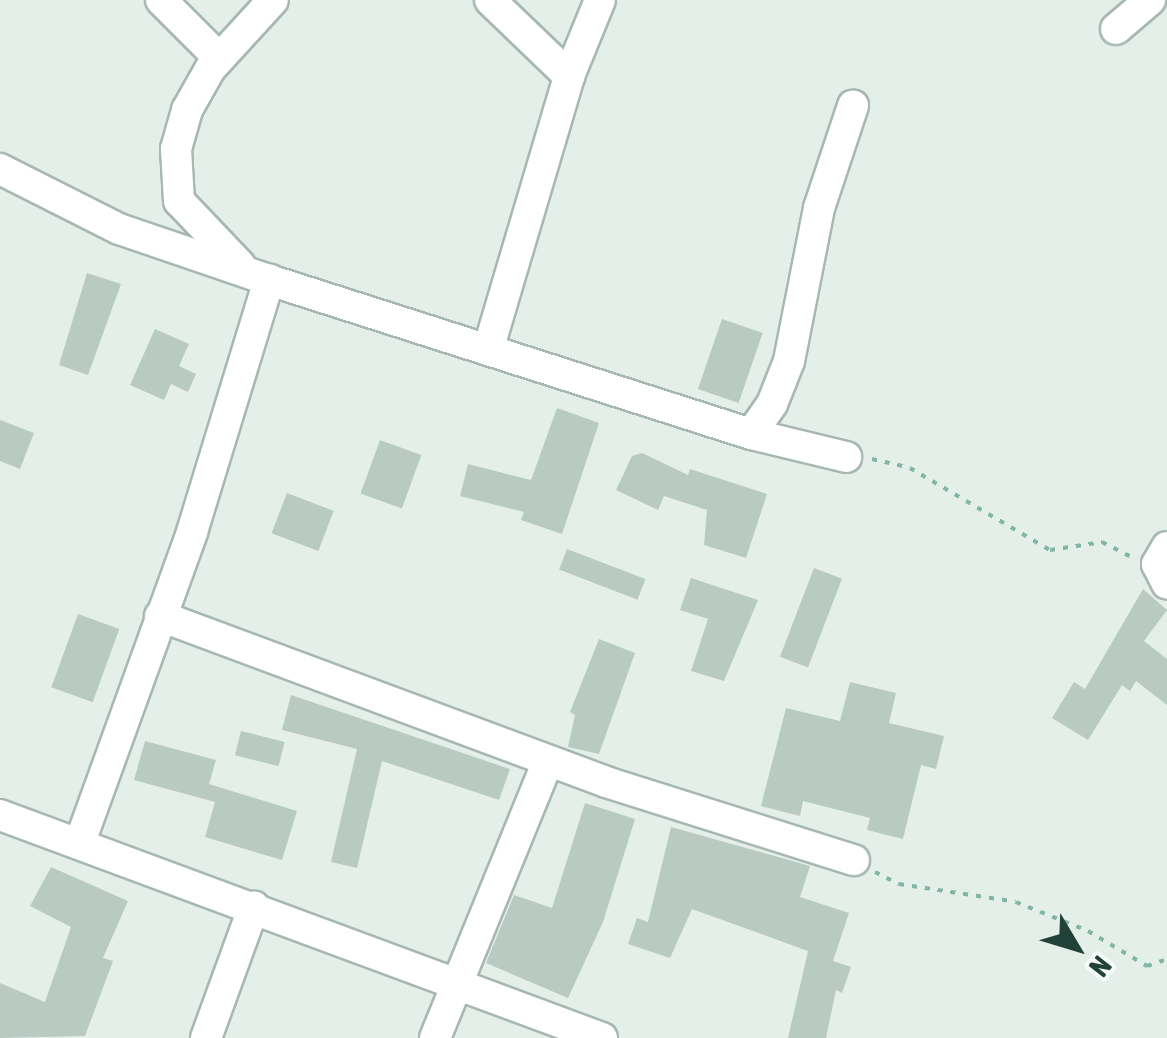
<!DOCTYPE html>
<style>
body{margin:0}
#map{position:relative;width:1167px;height:1038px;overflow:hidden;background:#e4efea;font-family:"Asap Condensed",sans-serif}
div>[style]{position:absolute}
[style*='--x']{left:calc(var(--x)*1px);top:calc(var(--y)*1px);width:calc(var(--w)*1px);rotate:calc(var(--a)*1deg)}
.building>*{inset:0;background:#b9cac3;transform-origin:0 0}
.path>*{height:4px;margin-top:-2px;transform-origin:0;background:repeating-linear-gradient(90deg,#81b5a4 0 5px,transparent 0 13px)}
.roads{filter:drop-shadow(2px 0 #a6b8b1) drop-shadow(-2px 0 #a6b8b1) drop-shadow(0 2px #a6b8b1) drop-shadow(0 -2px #a6b8b1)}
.minor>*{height:30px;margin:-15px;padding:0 15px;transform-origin:15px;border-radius:15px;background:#fff}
span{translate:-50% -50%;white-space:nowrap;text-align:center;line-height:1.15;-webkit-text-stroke:8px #f5faf8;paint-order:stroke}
.north{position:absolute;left:1027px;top:898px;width:100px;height:100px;-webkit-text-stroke:8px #f5faf8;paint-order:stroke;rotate:128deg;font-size:28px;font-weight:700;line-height:40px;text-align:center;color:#214239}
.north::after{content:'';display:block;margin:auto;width:35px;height:45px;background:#214239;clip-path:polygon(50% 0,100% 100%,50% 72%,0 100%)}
</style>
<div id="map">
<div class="building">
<i style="clip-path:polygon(87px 273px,121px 284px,88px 375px,59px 365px)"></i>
<i style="left:722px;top:319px;width:43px;height:74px;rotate:19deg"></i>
<i style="clip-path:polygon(155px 329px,189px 344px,179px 366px,196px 374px,188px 392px,171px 384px,164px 400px,130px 385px)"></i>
<i style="clip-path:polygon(557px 408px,599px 423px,562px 534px,521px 520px,524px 512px,460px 496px,468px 464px,531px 480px)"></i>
<i style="clip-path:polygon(0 420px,34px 433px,20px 469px,0 461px)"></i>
<i style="left:380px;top:440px;width:44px;height:57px;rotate:20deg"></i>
<i style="clip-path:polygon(642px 453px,688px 475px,690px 469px,767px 494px,746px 558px,704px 545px,707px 510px,664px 496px,658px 510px,616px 490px,632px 456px)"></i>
<i style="left:287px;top:493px;width:50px;height:43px;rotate:21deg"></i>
<i style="left:567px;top:549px;width:84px;height:22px;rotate:21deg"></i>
<i style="left:814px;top:568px;width:30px;height:95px;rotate:21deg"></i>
<i style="clip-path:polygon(691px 578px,758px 600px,724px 681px,691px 671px,708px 619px,680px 610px)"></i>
<i style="clip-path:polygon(1143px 589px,1167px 610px,1144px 641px,1167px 659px,1167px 705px,1136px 681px,1130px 691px,1122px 685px,1088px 740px,1052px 718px,1074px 682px,1085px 689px)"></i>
<i style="left:78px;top:614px;width:44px;height:78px;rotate:20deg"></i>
<i style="clip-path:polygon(599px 639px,635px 653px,599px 754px,568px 747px,575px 715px,570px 712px)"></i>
<i style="clip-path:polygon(850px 682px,896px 693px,889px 723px,944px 736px,936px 769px,921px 765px,903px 839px,867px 830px,870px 818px,803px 801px,800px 816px,761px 806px,786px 708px,840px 721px)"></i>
<i style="clip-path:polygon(291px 695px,510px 769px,499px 800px,382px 761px,357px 868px,331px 862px,357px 749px,282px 730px)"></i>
<i style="left:241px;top:731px;width:45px;height:25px;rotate:14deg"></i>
<i style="clip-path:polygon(145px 741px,216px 760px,209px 784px,297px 811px,282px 860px,205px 837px,215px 802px,134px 780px)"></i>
<i style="clip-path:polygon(585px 803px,635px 819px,603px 922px,568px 998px,486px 963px,514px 895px,552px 908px)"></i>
<i style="clip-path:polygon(671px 827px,810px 866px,800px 897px,849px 913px,833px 961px,851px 967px,842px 993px,836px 990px,826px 1038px,788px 1038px,808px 951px,692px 909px,670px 958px,628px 944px,637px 918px,648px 922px)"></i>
<i style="clip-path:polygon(51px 867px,128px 901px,103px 958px,113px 961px,85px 1036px,0 1038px,0 983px,45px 1002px,71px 927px,30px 906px)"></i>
</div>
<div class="path">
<i style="--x:872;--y:459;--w:39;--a:13"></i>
<i style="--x:910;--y:468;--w:162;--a:30.4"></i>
<i style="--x:1050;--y:550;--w:53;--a:-8.7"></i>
<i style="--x:1102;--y:542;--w:36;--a:27"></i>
<i style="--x:875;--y:872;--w:27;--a:27"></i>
<i style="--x:899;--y:884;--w:118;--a:8.7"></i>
<i style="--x:1016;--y:902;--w:78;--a:21.9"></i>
<i style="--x:1088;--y:931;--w:69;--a:30.7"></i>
<i style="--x:1147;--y:966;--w:21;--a:-19"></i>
</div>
<div class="roads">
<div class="minor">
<i style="--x:161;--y:0;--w:82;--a:45"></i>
<i style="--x:490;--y:0;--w:110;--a:43.9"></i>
<i style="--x:1116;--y:29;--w:45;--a:-40.5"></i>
<i style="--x:0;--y:169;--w:133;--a:26.8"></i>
<i style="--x:119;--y:229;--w:158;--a:18.8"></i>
<i style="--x:269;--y:280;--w:506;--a:17.72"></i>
<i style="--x:751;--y:434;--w:98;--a:13.6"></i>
<i style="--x:240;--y:265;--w:88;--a:-133.6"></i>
<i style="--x:179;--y:201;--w:52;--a:-93.3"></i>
<i style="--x:176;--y:149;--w:41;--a:-74.2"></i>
<i style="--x:187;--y:110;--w:47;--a:-60.7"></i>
<i style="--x:210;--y:69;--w:93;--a:-47.6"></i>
<i style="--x:488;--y:350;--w:286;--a:-73.5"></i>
<i style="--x:569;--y:76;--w:82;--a:-67.8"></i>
<i style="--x:751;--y:434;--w:37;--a:-55"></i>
<i style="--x:772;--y:404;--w:46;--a:-68.4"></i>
<i style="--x:789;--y:361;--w:156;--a:-78.9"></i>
<i style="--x:819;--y:208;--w:108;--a:-71.6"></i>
<i style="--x:1167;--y:547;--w:20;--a:120"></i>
<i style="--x:1157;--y:564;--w:22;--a:63"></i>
<i style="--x:160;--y:616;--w:476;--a:20.4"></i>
<i style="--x:606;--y:782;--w:260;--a:17.5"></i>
<i style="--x:0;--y:815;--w:642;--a:20.33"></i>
<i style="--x:80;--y:842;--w:330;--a:-70.1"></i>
<i style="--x:192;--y:532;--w:264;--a:-73"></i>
<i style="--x:206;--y:1038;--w:140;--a:-70"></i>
<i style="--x:435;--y:1038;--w:299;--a:-67.8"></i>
</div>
</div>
<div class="north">N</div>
</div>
